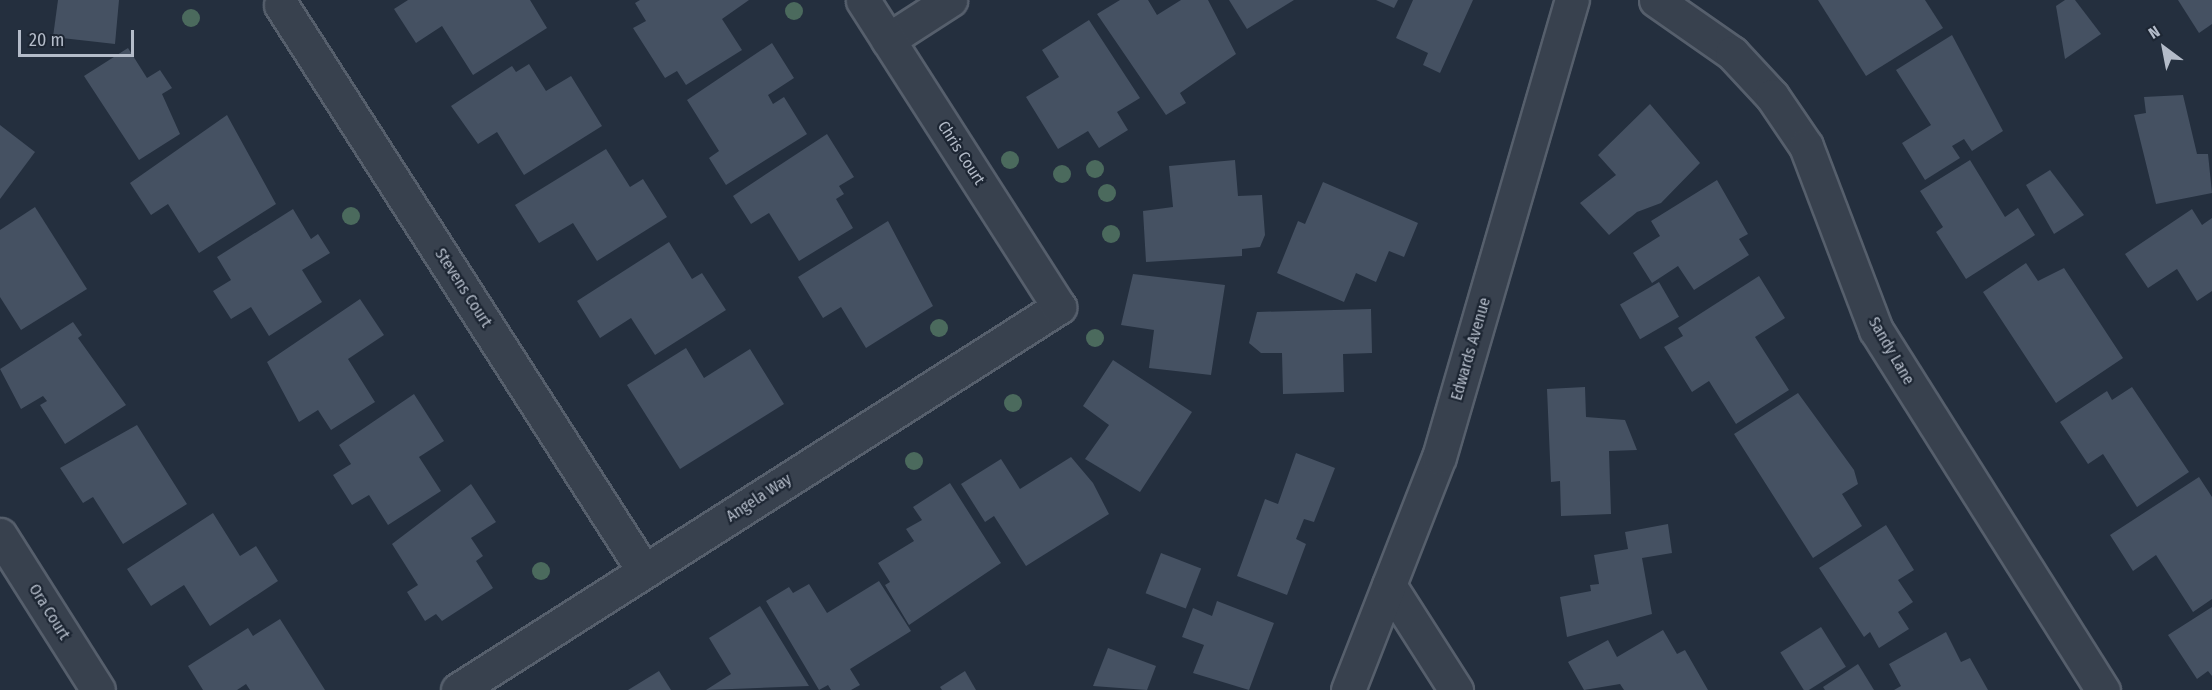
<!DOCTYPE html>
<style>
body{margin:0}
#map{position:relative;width:2212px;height:690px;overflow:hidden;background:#242f3e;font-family:"Fira Sans Condensed",sans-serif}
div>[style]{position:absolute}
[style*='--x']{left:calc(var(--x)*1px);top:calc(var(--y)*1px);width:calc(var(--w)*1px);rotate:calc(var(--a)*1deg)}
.building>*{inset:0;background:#455162;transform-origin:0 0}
.roads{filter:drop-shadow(2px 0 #565f6c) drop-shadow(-2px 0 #565f6c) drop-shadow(0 2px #565f6c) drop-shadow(0 -2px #565f6c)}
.minor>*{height:33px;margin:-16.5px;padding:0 16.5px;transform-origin:16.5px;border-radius:16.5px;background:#38414e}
.trees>*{width:18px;height:18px;margin:-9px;border-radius:50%;background:#4b6a5d}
span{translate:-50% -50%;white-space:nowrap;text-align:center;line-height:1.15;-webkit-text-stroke:4.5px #1d2633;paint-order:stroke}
.street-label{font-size:16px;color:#b4bcc9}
.north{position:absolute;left:2134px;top:18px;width:60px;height:60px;-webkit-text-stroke:4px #1d2633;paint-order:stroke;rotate:328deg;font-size:16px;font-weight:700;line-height:24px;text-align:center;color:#b4bcc9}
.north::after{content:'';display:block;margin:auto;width:21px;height:27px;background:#b4bcc9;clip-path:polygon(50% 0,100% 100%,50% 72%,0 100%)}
.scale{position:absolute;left:18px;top:30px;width:116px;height:27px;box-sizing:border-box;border:3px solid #b4bcc9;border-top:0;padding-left:8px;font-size:18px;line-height:21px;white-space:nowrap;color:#b4bcc9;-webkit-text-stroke:4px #1d2633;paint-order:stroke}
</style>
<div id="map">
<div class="building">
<i style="clip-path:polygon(58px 0,119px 0,115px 44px,53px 37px)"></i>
<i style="clip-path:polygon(408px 0,530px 0,547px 28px,473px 75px,442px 26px,416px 43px,394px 9px)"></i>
<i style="clip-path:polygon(640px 0,749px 0,722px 19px,742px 50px,686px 85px,677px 71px,665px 78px,633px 28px,646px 21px,635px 3px)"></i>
<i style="clip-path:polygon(1120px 0,1148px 0,1157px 15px,1181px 0,1208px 0,1236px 54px,1180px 93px,1186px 103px,1166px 115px,1097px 14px)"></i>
<i style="clip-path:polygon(1229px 0,1294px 0,1247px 29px)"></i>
<i style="clip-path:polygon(1376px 0,1398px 0,1394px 8px)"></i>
<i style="clip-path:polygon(1413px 0,1473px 0,1440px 73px,1423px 65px,1428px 53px,1396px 38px)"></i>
<i style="clip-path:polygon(1818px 0,1925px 0,1943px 28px,1866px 76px)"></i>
<i style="clip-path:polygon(2065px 0,2075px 0,2101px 34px,2065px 59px,2056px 6px)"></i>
<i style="clip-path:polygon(2178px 0,2212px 0,2212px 24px,2199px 33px)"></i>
<i style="clip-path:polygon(1089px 20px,1140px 98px,1117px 112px,1128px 130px,1099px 148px,1088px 131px,1058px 149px,1026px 97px,1059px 77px,1042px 50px)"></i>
<i style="clip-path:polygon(1952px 35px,2003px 131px,1972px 151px,1964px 139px,1952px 146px,1960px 158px,1925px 180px,1902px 143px,1931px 125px,1896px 70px)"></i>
<i style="clip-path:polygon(772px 43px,794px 78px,768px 95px,773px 104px,784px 97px,807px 134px,726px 185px,709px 158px,719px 151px,687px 100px)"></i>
<i style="clip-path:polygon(128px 48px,147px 78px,160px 70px,172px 88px,162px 94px,180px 134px,139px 160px,84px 76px)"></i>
<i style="clip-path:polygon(529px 64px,546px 91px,571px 76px,602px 126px,524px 175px,497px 132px,478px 144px,451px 106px,512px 66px,516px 72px)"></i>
<i style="clip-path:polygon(2183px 95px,2197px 154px,2208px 154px,2212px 193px,2156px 204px,2134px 115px,2146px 113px,2144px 97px)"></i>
<i style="clip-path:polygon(1650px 104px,1700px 163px,1661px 203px,1637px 212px,1609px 235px,1580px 203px,1616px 175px,1598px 155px)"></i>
<i style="clip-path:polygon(227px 115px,276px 204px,199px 253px,168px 204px,151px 215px,130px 183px)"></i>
<i style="clip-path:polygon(0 125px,35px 152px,0 199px)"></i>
<i style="clip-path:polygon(827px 134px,854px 177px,839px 186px,844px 194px,836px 199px,853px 228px,799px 261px,769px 213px,751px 224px,733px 196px)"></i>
<i style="clip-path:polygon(606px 149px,630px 187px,643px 179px,667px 217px,597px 261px,573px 223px,539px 243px,515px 205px)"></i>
<i style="clip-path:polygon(1235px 160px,1238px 196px,1262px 195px,1265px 235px,1260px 247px,1242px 249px,1242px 256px,1146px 262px,1143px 211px,1173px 207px,1169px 166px)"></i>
<i style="clip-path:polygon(1970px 160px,2005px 217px,2018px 208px,2035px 235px,1966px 279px,1936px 232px,1943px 227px,1920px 191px)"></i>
<i style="clip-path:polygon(2050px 170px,2084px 215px,2054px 234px,2026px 185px)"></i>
<i style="clip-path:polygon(1717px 180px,1748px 234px,1739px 239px,1749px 255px,1694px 290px,1678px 266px,1652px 283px,1633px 253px,1660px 236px,1651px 221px)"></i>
<i style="clip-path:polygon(1323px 182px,1418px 223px,1404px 257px,1389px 251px,1376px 282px,1356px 273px,1344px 302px,1277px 273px,1298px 221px,1305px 224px)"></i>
<i style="clip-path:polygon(35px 207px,87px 289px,21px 330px,0 297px,0 230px)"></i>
<i style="clip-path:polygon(293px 209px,311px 239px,318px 234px,330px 253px,302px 270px,322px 302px,269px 336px,251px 307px,231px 319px,213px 291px,231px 280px,217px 257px)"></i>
<i style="clip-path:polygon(2192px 209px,2202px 225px,2212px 218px,2212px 291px,2197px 301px,2177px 269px,2148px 288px,2125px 254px)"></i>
<i style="clip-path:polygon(888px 221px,933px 306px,866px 348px,841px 307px,823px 318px,798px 277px)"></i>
<i style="clip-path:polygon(669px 242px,692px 279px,702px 273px,726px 310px,655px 355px,631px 318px,600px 338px,577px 301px)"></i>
<i style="clip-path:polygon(2026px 263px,2038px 281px,2064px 268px,2123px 358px,2056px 403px,1983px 292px)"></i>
<i style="clip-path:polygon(1133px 274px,1225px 285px,1211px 375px,1149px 368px,1154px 330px,1121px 325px)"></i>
<i style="clip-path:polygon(1759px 276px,1785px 318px,1755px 337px,1789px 390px,1736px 424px,1709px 381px,1692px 392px,1664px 347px,1683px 336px,1678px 328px)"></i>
<i style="left:1659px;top:282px;width:40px;height:45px;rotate:60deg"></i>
<i style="clip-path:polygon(360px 299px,384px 335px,348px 359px,375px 402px,331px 430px,318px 410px,299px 422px,267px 362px)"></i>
<i style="clip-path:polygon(1371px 309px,1372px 353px,1343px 354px,1344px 392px,1283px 394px,1282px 353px,1261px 353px,1249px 343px,1257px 312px)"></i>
<i style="clip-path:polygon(73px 322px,82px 335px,78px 338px,126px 405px,65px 444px,40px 405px,47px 401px,43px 396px,21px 409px,0 369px)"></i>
<i style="clip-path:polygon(686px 348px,704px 378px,750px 349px,784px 404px,680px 469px,627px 385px)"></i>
<i style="clip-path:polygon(1113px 360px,1192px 412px,1140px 492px,1085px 459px,1109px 425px,1083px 406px)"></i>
<i style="clip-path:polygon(1585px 387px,1586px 417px,1625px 420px,1637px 450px,1609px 451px,1611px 514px,1561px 516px,1560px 481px,1551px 482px,1547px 389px)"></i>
<i style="clip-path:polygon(2132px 387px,2189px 472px,2137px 507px,2103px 454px,2088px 464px,2060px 422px,2107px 391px,2112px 400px)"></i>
<i style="clip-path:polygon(1798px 393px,1854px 470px,1858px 484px,1842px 494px,1862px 526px,1813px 558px,1734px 434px)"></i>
<i style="clip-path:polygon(414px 394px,444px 441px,419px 457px,441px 491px,388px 525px,369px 495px,352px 505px,333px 475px,351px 464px,339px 445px)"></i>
<i style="clip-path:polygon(137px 425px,187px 504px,123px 544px,93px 497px,83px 503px,60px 468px)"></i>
<i style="clip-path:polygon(1296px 453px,1335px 468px,1314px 522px,1304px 519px,1296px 539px,1306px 544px,1287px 595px,1237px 576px,1265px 499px,1278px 504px)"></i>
<i style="clip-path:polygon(1071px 457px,1093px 483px,1109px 514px,1026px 566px,994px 516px,985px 522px,961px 484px,1001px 459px,1020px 489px)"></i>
<i style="clip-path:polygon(2199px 477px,2212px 497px,2212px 599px,2193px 612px,2156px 555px,2133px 571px,2110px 535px)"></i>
<i style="clip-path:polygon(950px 483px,1001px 563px,909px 625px,885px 585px,890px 582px,878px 563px,914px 541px,906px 529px,922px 520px,913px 507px)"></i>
<i style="clip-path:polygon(471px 484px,496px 522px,471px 538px,483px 556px,476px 561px,493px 588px,442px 621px,436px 614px,425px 621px,407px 592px,418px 585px,392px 544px)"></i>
<i style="clip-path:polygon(213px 513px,240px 556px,256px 546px,278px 581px,210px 626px,184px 585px,151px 606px,127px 569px)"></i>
<i style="clip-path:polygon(1668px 524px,1672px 553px,1642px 558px,1652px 614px,1567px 637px,1560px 597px,1591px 591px,1590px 585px,1599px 584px,1594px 555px,1628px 549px,1625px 532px)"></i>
<i style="clip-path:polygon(1886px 525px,1914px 570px,1898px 580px,1913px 602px,1898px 612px,1909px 629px,1879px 648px,1870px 632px,1864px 637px,1819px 568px)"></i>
<i style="left:1161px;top:553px;width:43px;height:43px;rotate:21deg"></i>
<i style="clip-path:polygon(879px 581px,911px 631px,850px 669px,860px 685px,851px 690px,831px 690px,828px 685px,819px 690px,766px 601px,789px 587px,793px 593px,809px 584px,827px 613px)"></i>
<i style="clip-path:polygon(1217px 601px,1274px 623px,1249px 690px,1193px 673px,1204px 645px,1182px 637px,1193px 608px,1212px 616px)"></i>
<i style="clip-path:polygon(760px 606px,809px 686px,706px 690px,731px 674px,709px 638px)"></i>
<i style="clip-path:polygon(2212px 607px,2212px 676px,2208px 671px,2197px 679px,2168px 635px)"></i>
<i style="clip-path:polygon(280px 619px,325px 690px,250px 690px,246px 684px,237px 690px,203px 690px,188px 666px,248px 628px,253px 636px)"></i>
<i style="left:1821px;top:627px;width:47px;height:48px;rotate:58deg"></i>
<i style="clip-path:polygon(1663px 630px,1677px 654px,1685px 650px,1708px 690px,1624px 690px,1620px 684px,1584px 690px,1568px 662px,1608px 640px,1617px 657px)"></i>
<i style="clip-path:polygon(1946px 632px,1961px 662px,1970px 658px,1988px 690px,1894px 690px,1901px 686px,1889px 664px)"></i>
<i style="clip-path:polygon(1108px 648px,1156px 666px,1147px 690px,1093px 686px)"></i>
<i style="clip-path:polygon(1858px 664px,1874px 690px,1825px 690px,1823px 687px)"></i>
<i style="clip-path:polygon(659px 671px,671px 690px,628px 690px)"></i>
<i style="clip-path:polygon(965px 671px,976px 690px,942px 690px,940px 687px)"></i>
</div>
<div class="roads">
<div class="minor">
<i style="--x:1656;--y:0;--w:93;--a:34.9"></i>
<i style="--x:1732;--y:53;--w:59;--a:47.1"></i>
<i style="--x:1772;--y:96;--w:60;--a:55.8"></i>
<i style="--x:1806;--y:146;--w:197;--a:69.2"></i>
<i style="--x:1876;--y:330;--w:426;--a:57.8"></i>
<i style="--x:281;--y:5;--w:672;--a:57.33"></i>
<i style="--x:888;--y:40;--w:74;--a:-32.8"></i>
<i style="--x:0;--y:535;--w:183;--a:57.7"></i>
<i style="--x:1389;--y:585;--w:125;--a:57.5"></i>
<i style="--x:458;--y:690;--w:713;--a:-32.51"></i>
<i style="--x:1059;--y:307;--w:364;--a:-122.6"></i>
<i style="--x:1348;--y:690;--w:250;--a:-68.7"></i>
<i style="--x:1439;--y:457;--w:476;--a:-73.8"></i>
</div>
</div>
<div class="trees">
<i style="left:794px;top:11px"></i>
<i style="left:191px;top:18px"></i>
<i style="left:1010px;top:160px"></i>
<i style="left:1095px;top:169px"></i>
<i style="left:1062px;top:174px"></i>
<i style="left:1107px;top:193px"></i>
<i style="left:351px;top:216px"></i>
<i style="left:1111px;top:234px"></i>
<i style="left:939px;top:328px"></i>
<i style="left:1095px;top:338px"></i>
<i style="left:1013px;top:403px"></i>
<i style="left:914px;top:461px"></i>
<i style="left:541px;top:571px"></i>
</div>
<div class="street-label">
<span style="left:961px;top:153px;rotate:57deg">Chris Court</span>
<span style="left:463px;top:288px;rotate:57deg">Stevens Court</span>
<span style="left:1471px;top:349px;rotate:-74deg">Edwards Avenue</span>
<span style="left:1891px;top:351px;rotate:60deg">Sandy Lane</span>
<span style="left:759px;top:498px;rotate:-33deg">Angela Way</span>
<span style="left:49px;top:612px;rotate:58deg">Ora Court</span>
</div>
<div class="north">N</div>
<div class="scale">20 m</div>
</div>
